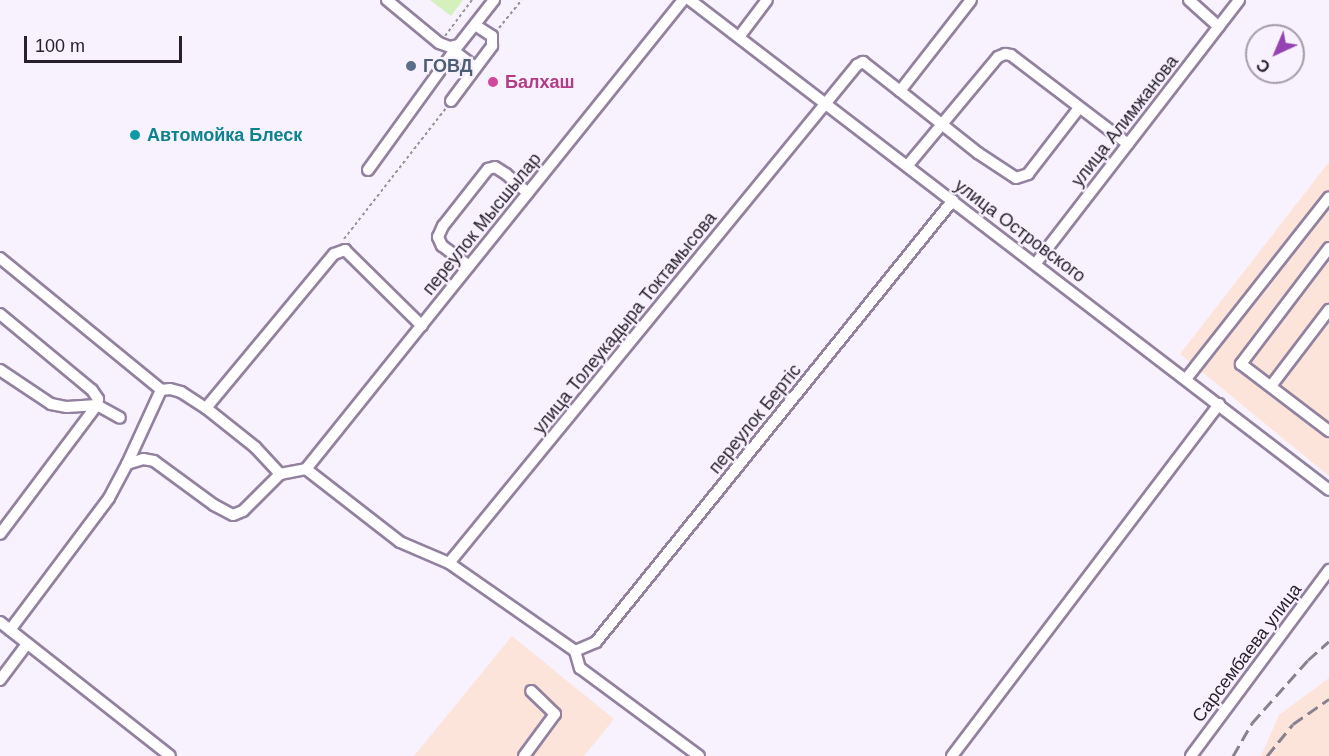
<!DOCTYPE html>
<meta charset="utf-8">
<style>
body{margin:0}
#map{position:relative;width:1329px;height:756px;overflow:hidden;background:#f8f1fe;font-family:Arial,sans-serif}
div>[style]{position:absolute}
[style*='--x']{left:calc(var(--x)*1px);top:calc(var(--y)*1px);width:calc(var(--w)*1px);rotate:calc(var(--a)*1deg)}
.industrial>*{inset:0;background:#fde4db}
.green>*{inset:0;background:#d4f0bd}
.path>*{height:2px;margin-top:-1px;transform-origin:0;background:repeating-linear-gradient(90deg,#968f9c 0 3px,transparent 0 6px)}
.roads{filter:drop-shadow(2px 0 #92829f) drop-shadow(-2px 0 #92829f) drop-shadow(0 2px #92829f) drop-shadow(0 -2px #92829f)}
.minor>*{height:10px;margin:-5px;padding:0 5px;transform-origin:5px;border-radius:5px;background:#fff}
.rail>*{height:3px;margin-top:-1.5px;transform-origin:0;background:repeating-linear-gradient(90deg,#88818e 0 12px,transparent 0 18px)}
.dots>*{width:16px;height:16px;translate:-50% -50%;box-sizing:border-box;border:3px solid #f8f1fe;border-radius:50%}
span{translate:-50% -50%;white-space:nowrap;text-align:center;line-height:1.15;-webkit-text-stroke:4.5px #f8f1fe;paint-order:stroke}
.service-label{font-size:18px;color:#4e5e75;font-weight:700}
.left{translate:0 -50%;text-align:left}
.hotel-label{font-size:18px;color:#b23c85;font-weight:700}
.street-label{font-size:18px;color:#28212d}
.culture-label{font-size:18px;color:#0d838f;font-weight:700}
.north{position:absolute;left:1245px;top:24px;width:60px;height:60px;box-sizing:border-box;background:#f8f1fe;border:2px solid #a59eaa;border-radius:50%;rotate:224deg;font-size:16px;font-weight:700;line-height:24px;text-align:center;color:#28212d}
.north::after{content:'';display:block;margin:auto;width:21px;height:27px;background:#9543b2;clip-path:polygon(50% 0,100% 100%,50% 72%,0 100%)}
.scale{position:absolute;left:24px;top:36px;width:158px;height:27px;box-sizing:border-box;border:3px solid #28212d;border-top:0;padding-left:8px;font-size:18px;line-height:21px;white-space:nowrap;color:#28212d;-webkit-text-stroke:4px #f8f1fe;paint-order:stroke}
</style>
<div id="map">
<div class="industrial">
<i style="clip-path:polygon(1329px 162px,1329px 476px,1180px 354px)"></i>
<i style="clip-path:polygon(512px 636px,614px 719px,584px 756px,414px 756px)"></i>
<i style="clip-path:polygon(1329px 678px,1329px 756px,1261px 756px,1279px 715px)"></i>
</div>
<div class="green">
<i style="clip-path:polygon(430px 0,463px 0,451px 16px)"></i>
</div>
<div class="path">
<i style="--x:499;--y:28;--w:36;--a:-51"></i>
<i style="--x:445;--y:36;--w:45;--a:-53.1"></i>
<i style="--x:344;--y:239;--w:166;--a:-52.1"></i>
</div>
<div class="roads">
<div class="minor">
<i style="--x:387;--y:0;--w:67;--a:39.6"></i>
<i style="--x:439;--y:43;--w:12;--a:20"></i>
<i style="--x:450;--y:47;--w:8;--a:-14"></i>
<i style="--x:690;--y:0;--w:805;--a:37.48"></i>
<i style="--x:1189;--y:0;--w:40;--a:42"></i>
<i style="--x:739;--y:37;--w:46;--a:-52.9"></i>
<i style="--x:454;--y:51;--w:26;--a:37"></i>
<i style="--x:900;--y:91;--w:100;--a:38.5"></i>
<i style="--x:978;--y:153;--w:45;--a:33.3"></i>
<i style="--x:1016;--y:178;--w:13;--a:-18"></i>
<i style="--x:1028;--y:174;--w:83;--a:-52.3"></i>
<i style="--x:451;--y:101;--w:69;--a:-53.3"></i>
<i style="--x:492;--y:46;--w:10;--a:-90"></i>
<i style="--x:492;--y:36;--w:20;--a:-147"></i>
<i style="--x:908;--y:165;--w:141;--a:-50.2"></i>
<i style="--x:998;--y:57;--w:8;--a:-23"></i>
<i style="--x:1005;--y:54;--w:6;--a:9"></i>
<i style="--x:1011;--y:55;--w:147;--a:37.3"></i>
<i style="--x:368;--y:170;--w:147;--a:-54.1"></i>
<i style="--x:454;--y:51;--w:65;--a:-51.9"></i>
<i style="--x:1329;--y:248;--w:146;--a:127.2"></i>
<i style="--x:1241;--y:364;--w:111;--a:37.3"></i>
<i style="--x:0;--y:258;--w:208;--a:39.3"></i>
<i style="--x:1036;--y:263;--w:332;--a:-52.3"></i>
<i style="--x:469;--y:266;--w:34;--a:-143"></i>
<i style="--x:442;--y:246;--w:10;--a:-114"></i>
<i style="--x:438;--y:237;--w:12;--a:-66"></i>
<i style="--x:443;--y:226;--w:73;--a:-51.7"></i>
<i style="--x:488;--y:169;--w:7;--a:-16"></i>
<i style="--x:495;--y:167;--w:13;--a:32"></i>
<i style="--x:506;--y:174;--w:29;--a:41"></i>
<i style="--x:0;--y:314;--w:119;--a:39.6"></i>
<i style="--x:92;--y:390;--w:11;--a:56"></i>
<i style="--x:98;--y:399;--w:6;--a:99"></i>
<i style="--x:97;--y:405;--w:161;--a:126.9"></i>
<i style="--x:0;--y:370;--w:61;--a:33.7"></i>
<i style="--x:51;--y:404;--w:16;--a:11"></i>
<i style="--x:67;--y:407;--w:30;--a:-4"></i>
<i style="--x:97;--y:405;--w:26;--a:29"></i>
<i style="--x:1186;--y:379;--w:231;--a:-51.8"></i>
<i style="--x:1271;--y:386;--w:96;--a:-52.7"></i>
<i style="--x:206;--y:408;--w:63;--a:38.5"></i>
<i style="--x:255;--y:447;--w:37;--a:47"></i>
<i style="--x:127;--y:464;--w:81;--a:-65.3"></i>
<i style="--x:161;--y:390;--w:9;--a:-6"></i>
<i style="--x:170;--y:389;--w:11;--a:15"></i>
<i style="--x:181;--y:392;--w:30;--a:33"></i>
<i style="--x:206;--y:408;--w:200;--a:-50.3"></i>
<i style="--x:334;--y:254;--w:12;--a:-20"></i>
<i style="--x:345;--y:250;--w:108;--a:44.6"></i>
<i style="--x:306;--y:469;--w:602;--a:-51.21"></i>
<i style="--x:449;--y:563;--w:644;--a:-50.67"></i>
<i style="--x:857;--y:65;--w:7;--a:-27"></i>
<i style="--x:863;--y:62;--w:47;--a:38.1"></i>
<i style="--x:900;--y:91;--w:115;--a:-52"></i>
<i style="--x:0;--y:622;--w:216;--a:38.2"></i>
<i style="--x:10;--y:630;--w:165;--a:-53.1"></i>
<i style="--x:109;--y:498;--w:38;--a:-62"></i>
<i style="--x:127;--y:464;--w:17;--a:-17"></i>
<i style="--x:143;--y:459;--w:11;--a:10"></i>
<i style="--x:154;--y:461;--w:74;--a:36.3"></i>
<i style="--x:214;--y:505;--w:21;--a:28"></i>
<i style="--x:233;--y:515;--w:11;--a:-22"></i>
<i style="--x:243;--y:511;--w:52;--a:-45"></i>
<i style="--x:280;--y:474;--w:26;--a:-11"></i>
<i style="--x:306;--y:469;--w:119;--a:37.8"></i>
<i style="--x:400;--y:542;--w:53;--a:23.2"></i>
<i style="--x:449;--y:563;--w:154;--a:34.9"></i>
<i style="--x:575;--y:651;--w:18;--a:74"></i>
<i style="--x:580;--y:668;--w:148;--a:36.5"></i>
<i style="--x:575;--y:651;--w:23;--a:-23"></i>
<i style="--x:596;--y:642;--w:568;--a:-51.07"></i>
<i style="--x:0;--y:680;--w:45;--a:-53.1"></i>
<i style="--x:524;--y:756;--w:52;--a:-53.6"></i>
<i style="--x:555;--y:714;--w:33;--a:-136"></i>
<i style="--x:952;--y:756;--w:442;--a:-52.8"></i>
<i style="--x:1191;--y:756;--w:232;--a:-53.4"></i>
</div>
</div>
<div class="rail">
<i style="--x:1233;--y:756;--w:38;--a:-60"></i>
<i style="--x:1252;--y:723;--w:84;--a:-48.4"></i>
<i style="--x:1308;--y:660;--w:28;--a:-42"></i>
<i style="--x:1267;--y:756;--w:41;--a:-50.9"></i>
<i style="--x:1293;--y:724;--w:44;--a:-34.8"></i>
</div>
<div class="dots">
<i style="left:411px;top:66px;background:#5c6f8a"></i>
<i style="left:493px;top:82px;background:#d1479c"></i>
<i style="left:135px;top:135px;background:#0f9aa8"></i>
</div>
<div class="service-label">
<span class="left" style="left:423px;top:66px">ГОВД</span>
</div>
<div class="hotel-label">
<span class="left" style="left:505px;top:82px">Балхаш</span>
</div>
<div class="street-label">
<span style="left:1125px;top:121px;rotate:-52deg">улица Алимжанова</span>
<span style="left:482px;top:224px;rotate:-51deg">переулок Мысшылар</span>
<span style="left:1020px;top:231px;rotate:37deg">улица Островского</span>
<span style="left:625px;top:323px;rotate:-51deg">улица Толеукадыра Токтамысова</span>
<span style="left:755px;top:419px;rotate:-51deg">переулок Бертіс</span>
<span style="left:1247px;top:653px;rotate:-53deg">Сарсембаева улица</span>
</div>
<div class="culture-label">
<span class="left" style="left:147px;top:135px">Автомойка Блеск</span>
</div>
<div class="north">С</div>
<div class="scale">100 m</div>
</div>
